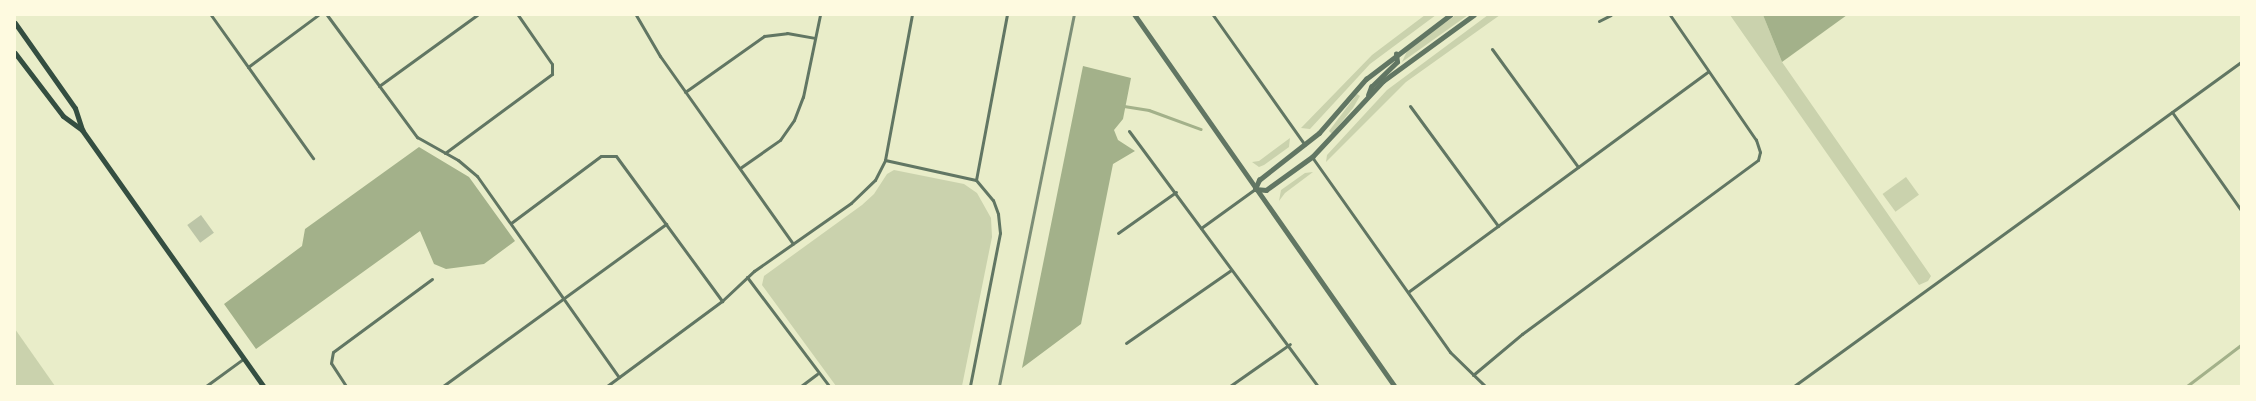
<!DOCTYPE html>
<style>
body{margin:0}
#map{position:relative;width:2256px;height:401px;overflow:hidden;background:#e9edc9;font-family:Bitter,serif}
div>[style]{position:absolute}
[style*='--x']{left:calc(var(--x)*1px);top:calc(var(--y)*1px);width:calc(var(--w)*1px);rotate:calc(var(--a)*1deg)}
.green>*{inset:0;background:#cad2ad;transform-origin:0 0}
.water>*{inset:0;background:#a3b18a}
.stream>*{height:2.5px;margin:-1.25px;padding:0 1.25px;transform-origin:1.25px;border-radius:1.25px;background:#a3b18a}
.building>*{inset:0;background:#bcc5a7;transform-origin:0 0}
.minor>*{height:3px;margin:-1.5px;padding:0 1.5px;transform-origin:1.5px;border-radius:1.5px;background:#617663}
.tertiary>*{height:4.5px;margin:-2.25px;padding:0 2.25px;transform-origin:2.25px;border-radius:2.25px;background:#617663}
.primary>*{height:5px;margin:-2.5px;padding:0 2.5px;transform-origin:2.5px;border-radius:2.5px;background:#344e41}
.rail>*{height:2.5px;margin:-1.25px;padding:0 1.25px;transform-origin:1.25px;border-radius:1.25px;background:#7c8e77}
span{translate:-50% -50%;white-space:nowrap;text-align:center;line-height:1.15;-webkit-text-stroke:5px #fefae0;paint-order:stroke}
.frame{position:absolute;inset:0;border:16px solid #fefae0;pointer-events:none}
</style>
<div id="map">
<div class="green">
<i style="clip-path:polygon(1425px 15px,1436px 15px,1370px 64px,1310px 129px,1301px 128px,1372px 55px)"></i>
<i style="clip-path:polygon(1456px 15px,1468px 15px,1402px 62px,1408px 49px)"></i>
<i style="clip-path:polygon(1488px 15px,1500px 15px,1406px 82px,1326px 162px,1327px 155px,1387px 90px)"></i>
<i style="clip-path:polygon(1730px 15px,1763px 15px,1782px 62px,1931px 276px,1928px 281px,1919px 285px)"></i>
<i style="clip-path:polygon(1357px 94px,1360px 96px,1353px 108px,1332px 134px,1329px 131px)"></i>
<i style="clip-path:polygon(1290px 138px,1289px 147px,1264px 165px,1259px 167px,1252px 162px,1259px 161px)"></i>
<i style="clip-path:polygon(894px 170px,964px 184px,977px 193px,991px 218px,992px 237px,962px 386px,836px 386px,762px 285px,764px 276px,862px 205px,874px 194px,887px 174px)"></i>
<i style="clip-path:polygon(1313px 172px,1285px 193px,1279px 201px,1281px 190px,1305px 173px)"></i>
<i style="left:1906px;top:177px;width:22px;height:29px;rotate:54deg"></i>
<i style="clip-path:polygon(15px 329px,55px 386px,15px 386px)"></i>
</div>
<div class="water">
<i style="clip-path:polygon(1763px 15px,1847px 15px,1782px 62px)"></i>
<i style="clip-path:polygon(1083px 66px,1131px 78px,1123px 119px,1114px 130px,1118px 140px,1135px 151px,1113px 164px,1081px 324px,1022px 368px)"></i>
<i style="clip-path:polygon(419px 147px,469px 177px,515px 241px,484px 264px,446px 269px,434px 264px,420px 231px,256px 349px,224px 304px,302px 246px,305px 229px)"></i>
</div>
<div class="stream">
<i style="--x:1124;--y:106;--w:25;--a:9"></i>
<i style="--x:1149;--y:110;--w:55;--a:20.1"></i>
<i style="--x:2187;--y:386;--w:68;--a:-37.2"></i>
</div>
<div class="building">
<i style="left:201px;top:215px;width:22px;height:17px;rotate:54deg"></i>
</div>
<div class="minor">
<i style="--x:211;--y:15;--w:176;--a:54.5"></i>
<i style="--x:327;--y:15;--w:152;--a:53.6"></i>
<i style="--x:417;--y:137;--w:47;--a:29.3"></i>
<i style="--x:458;--y:160;--w:25;--a:40"></i>
<i style="--x:477;--y:176;--w:246;--a:54.8"></i>
<i style="--x:636;--y:15;--w:48;--a:59.7"></i>
<i style="--x:660;--y:56;--w:230;--a:54.7"></i>
<i style="--x:1213;--y:15;--w:159;--a:54.7"></i>
<i style="--x:1599;--y:21;--w:13;--a:-27"></i>
<i style="--x:1492;--y:49;--w:146;--a:53.9"></i>
<i style="--x:248;--y:67;--w:87;--a:-36.6"></i>
<i style="--x:379;--y:86;--w:121;--a:-35.9"></i>
<i style="--x:685;--y:92;--w:97;--a:-35.3"></i>
<i style="--x:764;--y:36;--w:23;--a:-7"></i>
<i style="--x:787;--y:33;--w:28;--a:10"></i>
<i style="--x:1410;--y:106;--w:149;--a:53.7"></i>
<i style="--x:2172;--y:112;--w:120;--a:54.9"></i>
<i style="--x:1129;--y:131;--w:317;--a:53.5"></i>
<i style="--x:445;--y:153;--w:133;--a:-36.4"></i>
<i style="--x:552;--y:74;--w:10;--a:-90"></i>
<i style="--x:552;--y:64;--w:60;--a:-124.8"></i>
<i style="--x:1312;--y:157;--w:239;--a:54.7"></i>
<i style="--x:1450;--y:352;--w:49;--a:44.2"></i>
<i style="--x:885;--y:160;--w:93;--a:12.4"></i>
<i style="--x:976;--y:180;--w:26;--a:50"></i>
<i style="--x:993;--y:200;--w:15;--a:70"></i>
<i style="--x:998;--y:214;--w:19;--a:84"></i>
<i style="--x:1000;--y:233;--w:156;--a:101.1"></i>
<i style="--x:740;--y:168;--w:49;--a:-35"></i>
<i style="--x:780;--y:140;--w:24;--a:-55"></i>
<i style="--x:794;--y:120;--w:25;--a:-69"></i>
<i style="--x:803;--y:97;--w:84;--a:-78.3"></i>
<i style="--x:976;--y:180;--w:168;--a:-79.4"></i>
<i style="--x:511;--y:223;--w:112;--a:-36.7"></i>
<i style="--x:601;--y:156;--w:15;--a:0"></i>
<i style="--x:616;--y:156;--w:180;--a:53.8"></i>
<i style="--x:1201;--y:228;--w:67;--a:-35.8"></i>
<i style="--x:1118;--y:233;--w:71;--a:-35.3"></i>
<i style="--x:747;--y:277;--w:136;--a:53"></i>
<i style="--x:1408;--y:292;--w:372;--a:-36.3"></i>
<i style="--x:1126;--y:343;--w:128;--a:-34.8"></i>
<i style="--x:1473;--y:375;--w:64;--a:-39.9"></i>
<i style="--x:1522;--y:334;--w:293;--a:-36.4"></i>
<i style="--x:1758;--y:160;--w:8;--a:-76"></i>
<i style="--x:1760;--y:152;--w:13;--a:-108"></i>
<i style="--x:1756;--y:140;--w:152;--a:-124.5"></i>
<i style="--x:206;--y:386;--w:46;--a:-36.1"></i>
<i style="--x:346;--y:386;--w:27;--a:-123"></i>
<i style="--x:331;--y:363;--w:11;--a:-80"></i>
<i style="--x:333;--y:352;--w:123;--a:-36.4"></i>
<i style="--x:443;--y:386;--w:276;--a:-36"></i>
<i style="--x:607;--y:386;--w:143;--a:-36.5"></i>
<i style="--x:722;--y:301;--w:44;--a:-43.2"></i>
<i style="--x:754;--y:271;--w:118;--a:-35"></i>
<i style="--x:851;--y:203;--w:33;--a:-44"></i>
<i style="--x:875;--y:180;--w:22;--a:-63"></i>
<i style="--x:885;--y:160;--w:147;--a:-79.5"></i>
<i style="--x:801;--y:386;--w:20;--a:-37"></i>
<i style="--x:1230;--y:386;--w:73;--a:-35"></i>
<i style="--x:1794;--y:386;--w:552;--a:-35.94"></i>
</div>
<div class="tertiary">
<i style="--x:1135;--y:15;--w:453;--a:55"></i>
<i style="--x:1368;--y:95;--w:9;--a:-69"></i>
<i style="--x:1371;--y:87;--w:36;--a:-44"></i>
<i style="--x:1397;--y:62;--w:8;--a:-97"></i>
<i style="--x:1255;--y:189;--w:11;--a:5"></i>
<i style="--x:1266;--y:190;--w:57;--a:-35.7"></i>
<i style="--x:1312;--y:157;--w:104;--a:-46.9"></i>
<i style="--x:1383;--y:81;--w:112;--a:-36"></i>
<i style="--x:1255;--y:189;--w:10;--a:-66"></i>
<i style="--x:1259;--y:180;--w:76;--a:-38.1"></i>
<i style="--x:1319;--y:133;--w:72;--a:-49"></i>
<i style="--x:1366;--y:79;--w:106;--a:-37.3"></i>
</div>
<div class="primary">
<i style="--x:15;--y:23;--w:104;--a:54.8"></i>
<i style="--x:75;--y:108;--w:23;--a:72"></i>
<i style="--x:82;--y:130;--w:314;--a:54.7"></i>
<i style="--x:15;--y:53;--w:79;--a:52.7"></i>
<i style="--x:63;--y:116;--w:24;--a:36"></i>
</div>
<div class="rail">
<i style="--x:999;--y:386;--w:379;--a:-78.6"></i>
</div>
<div class="frame"></div>
</div>
